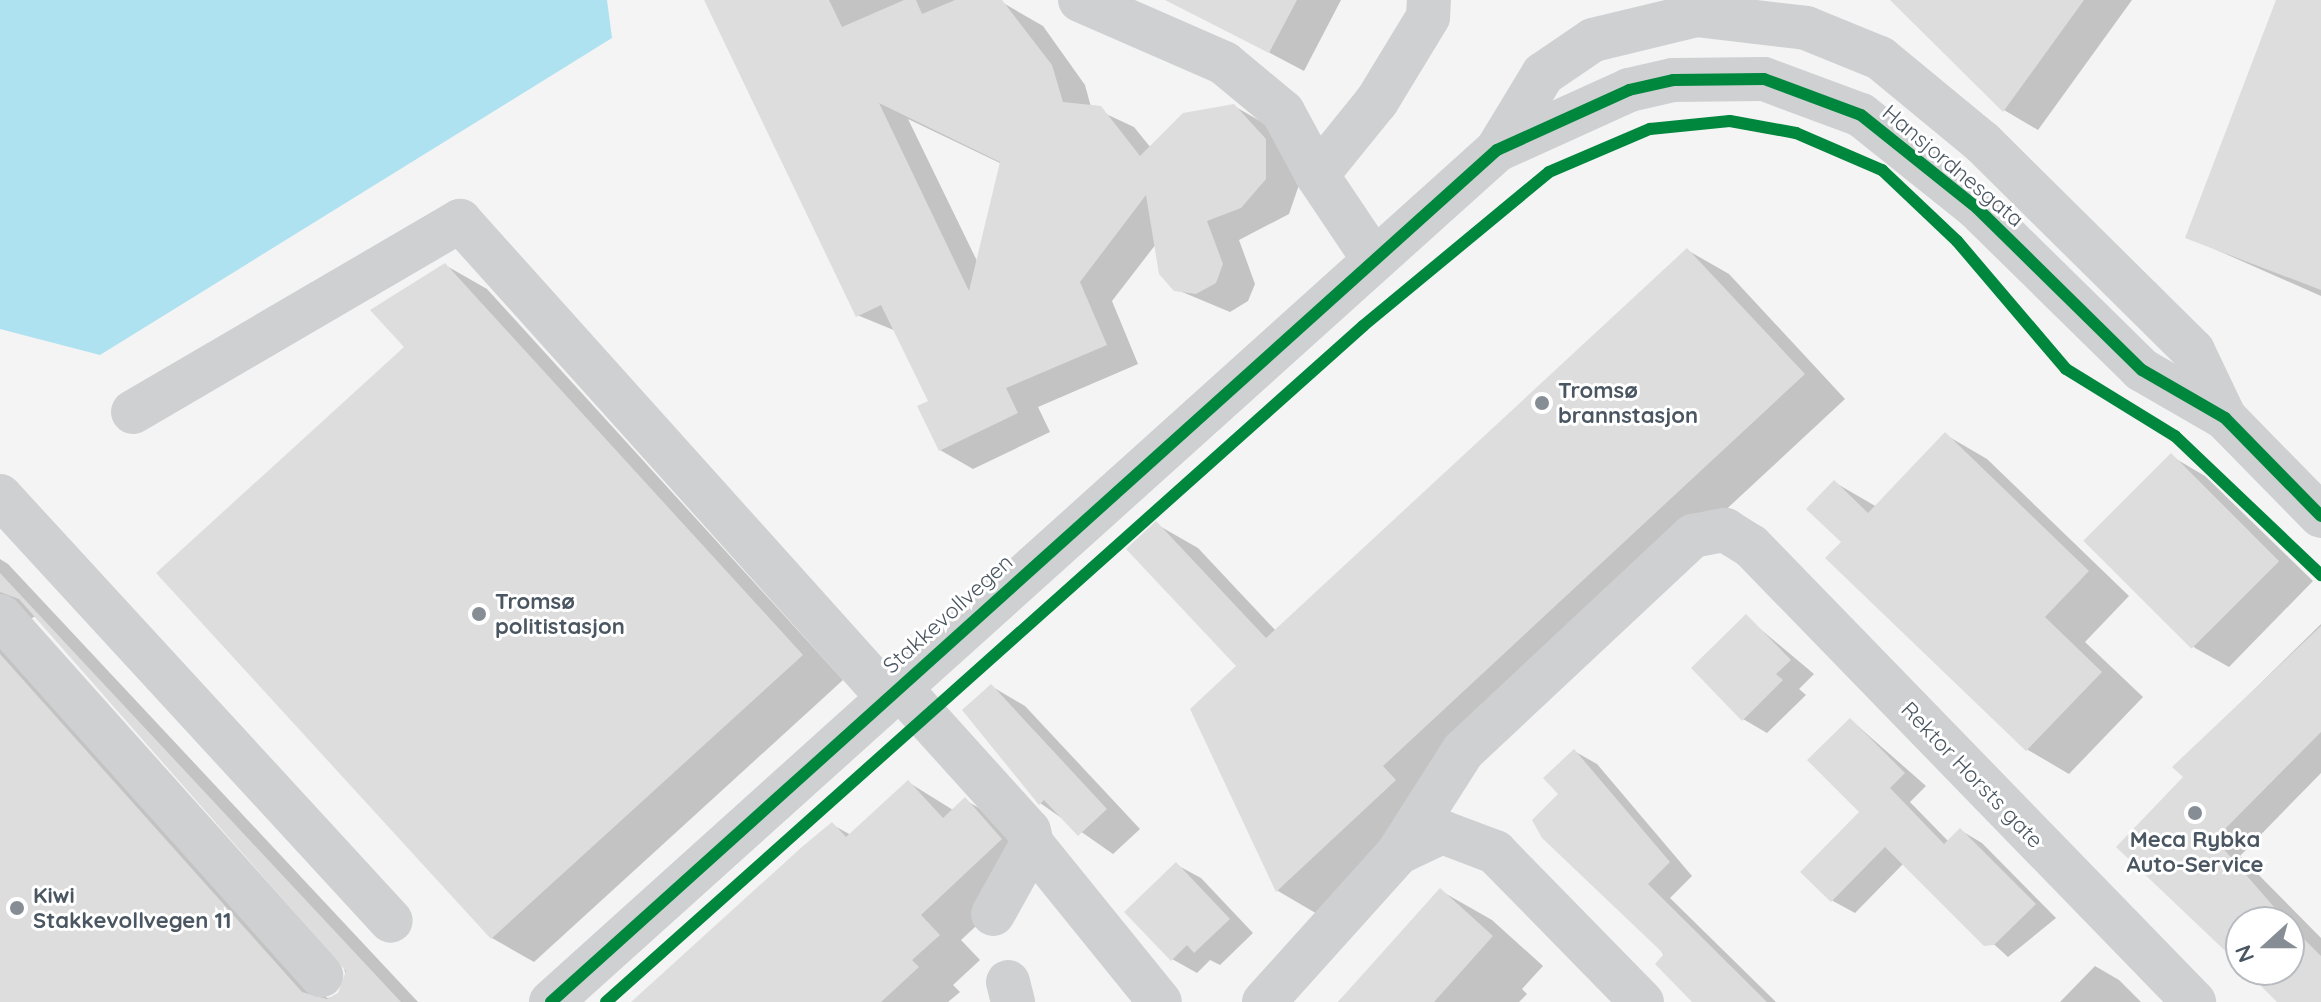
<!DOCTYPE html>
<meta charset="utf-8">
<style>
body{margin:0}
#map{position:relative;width:2321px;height:1002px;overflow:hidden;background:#f4f4f4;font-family:Quicksand,sans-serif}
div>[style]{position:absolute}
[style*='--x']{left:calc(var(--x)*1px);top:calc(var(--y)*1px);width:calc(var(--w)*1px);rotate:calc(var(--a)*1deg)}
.water>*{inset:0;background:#aee2f0}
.shadow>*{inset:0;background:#0003}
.building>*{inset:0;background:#ddddde;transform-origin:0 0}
.minor>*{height:44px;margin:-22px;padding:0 22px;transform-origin:22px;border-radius:22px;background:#ced0d2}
.cycleway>*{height:12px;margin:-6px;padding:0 6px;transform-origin:6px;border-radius:6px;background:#00873e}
.dots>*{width:22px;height:22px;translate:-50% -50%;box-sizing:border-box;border:4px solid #fff;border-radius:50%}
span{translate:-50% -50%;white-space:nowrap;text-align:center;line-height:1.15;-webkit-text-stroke:6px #fff;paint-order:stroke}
.street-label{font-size:22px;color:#4a5661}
.poi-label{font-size:22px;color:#4a5661;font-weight:700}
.left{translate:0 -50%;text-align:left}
.north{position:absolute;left:2225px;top:906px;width:80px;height:80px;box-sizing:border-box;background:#fff;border:2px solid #b7bbc0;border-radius:50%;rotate:249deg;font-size:22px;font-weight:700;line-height:32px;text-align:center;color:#4a5661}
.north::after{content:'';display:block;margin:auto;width:28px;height:36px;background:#868d94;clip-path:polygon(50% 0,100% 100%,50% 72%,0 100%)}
</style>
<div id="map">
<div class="water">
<i style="clip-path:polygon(0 0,607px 0,612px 38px,100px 355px,0 329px)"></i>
</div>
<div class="shadow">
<i style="clip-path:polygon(evenodd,714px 0,998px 0,1043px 26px,1085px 85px,1091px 107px,1134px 127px,1151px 148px,1234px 106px,1267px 125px,1301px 179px,1289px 214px,1239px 240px,1255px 284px,1248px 301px,1230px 312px,1175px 289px,1156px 244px,1112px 301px,1138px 364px,1038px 407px,1050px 432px,973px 469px,940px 450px,930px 402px,896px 331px,857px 315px,714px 0,908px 119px,1002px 164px,978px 263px,908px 119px)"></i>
<i style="clip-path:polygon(1170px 0,1341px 0,1304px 71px)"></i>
<i style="clip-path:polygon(1893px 0,2132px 0,2038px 130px,2004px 110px)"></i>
<i style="clip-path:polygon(2278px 0,2321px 0,2321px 296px,2187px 237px)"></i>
<i style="clip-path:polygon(1687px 250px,1729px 274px,1845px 399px,1423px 791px,1319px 915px,1278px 891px,1192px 710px,1239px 666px,1156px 524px,1198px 548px,1276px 631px)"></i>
<i style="clip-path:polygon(445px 265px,487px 289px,843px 680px,534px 962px,492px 938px,407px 347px)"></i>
<i style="clip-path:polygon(1946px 435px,1987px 459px,2129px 596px,2085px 642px,2143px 697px,2069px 774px,2028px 750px,1828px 558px,1843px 542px,1834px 482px,1877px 507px)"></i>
<i style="clip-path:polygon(2171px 456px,2205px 476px,2313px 581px,2229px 667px,2195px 648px,2087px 542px)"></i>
<i style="clip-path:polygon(evenodd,0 559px,8px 564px,418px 1002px,0 1002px,0 559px,36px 616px,342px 958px,347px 982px,338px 996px,327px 998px,23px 659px,24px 622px,36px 616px)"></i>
<i style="clip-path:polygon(1746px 617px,1814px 674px,1799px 689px,1806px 695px,1767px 733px,1743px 719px)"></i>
<i style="clip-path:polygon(2321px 624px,2321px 773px,2240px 856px,2321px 938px,2321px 1002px,2280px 1002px,2247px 970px,2289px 970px,2289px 922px,2241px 922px,2241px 965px,2186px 777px,2175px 767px)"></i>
<i style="clip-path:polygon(991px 686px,1025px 706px,1140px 829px,1113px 854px,1040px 803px)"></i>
<i style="clip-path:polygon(1851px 720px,1926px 786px,1910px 802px,1949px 842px,1960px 830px,1982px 843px,2056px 918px,2008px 957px,1904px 863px,1855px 913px,1833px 901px,1803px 872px,1861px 812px)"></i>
<i style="clip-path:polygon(1574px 751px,1597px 764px,1692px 876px,1670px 898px,1776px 1002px,1694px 1002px,1560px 794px)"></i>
<i style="clip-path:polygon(908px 782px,953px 810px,965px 800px,1007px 824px,1043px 864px,961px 940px,980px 960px,953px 985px,960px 992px,948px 1002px,634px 1002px,833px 825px,851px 835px)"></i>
<i style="clip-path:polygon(1177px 865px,1201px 878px,1253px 933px,1220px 965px,1210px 960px,1197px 973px,1172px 959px)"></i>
<i style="clip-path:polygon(1441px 891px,1492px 920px,1543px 966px,1522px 989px,1527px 994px,1519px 1002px,1338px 1002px)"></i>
<i style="clip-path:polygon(2095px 966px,2119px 980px,2141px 1002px,2060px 1002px)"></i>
</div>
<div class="building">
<i style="clip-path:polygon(evenodd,704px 0,829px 0,842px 27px,904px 0,916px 0,922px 14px,955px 0,1002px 0,1052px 65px,1063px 102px,1101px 106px,1140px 156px,1183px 113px,1234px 104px,1266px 139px,1266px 179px,1241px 208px,1207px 221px,1223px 264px,1216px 283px,1196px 294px,1174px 291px,1159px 274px,1146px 195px,1080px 282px,1107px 345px,1006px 388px,1018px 413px,939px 451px,917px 406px,928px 401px,881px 305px,856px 317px,704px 0,879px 103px,1000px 162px,969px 291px,879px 103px)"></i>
<i style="clip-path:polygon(1165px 0,1297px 0,1269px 53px)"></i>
<i style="clip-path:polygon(1890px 0,2084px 0,2003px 112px)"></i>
<i style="clip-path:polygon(2276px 0,2321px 0,2321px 290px,2185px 238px)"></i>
<i style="clip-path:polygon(1687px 248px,1805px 374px,1383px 766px,1396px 780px,1276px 892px,1190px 709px,1236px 666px,1126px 549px,1156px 521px,1266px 638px)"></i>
<i style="clip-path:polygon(445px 263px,803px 655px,491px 939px,156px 573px,404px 347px,370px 310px)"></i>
<i style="clip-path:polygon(1945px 432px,2089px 571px,2045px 617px,2102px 672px,2026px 751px,1825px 558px,1841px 542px,1806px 509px,1834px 480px,1868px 513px)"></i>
<i style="left:2171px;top:453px;width:153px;height:124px;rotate:45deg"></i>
<i style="clip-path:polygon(0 573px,401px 1002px,0 1002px,0 654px,302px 992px,327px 999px,338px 993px,346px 971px,19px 599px,0 592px)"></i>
<i style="clip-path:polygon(1746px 614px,1791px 660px,1776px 674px,1783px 680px,1742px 721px,1691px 668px)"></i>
<i style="clip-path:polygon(2321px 626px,2321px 732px,2215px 839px,2287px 922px,2241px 922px,2241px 966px,2116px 847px,2183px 777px,2172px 767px)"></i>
<i style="clip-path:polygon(991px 684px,1107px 809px,1078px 836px,1044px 800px,1039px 805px,962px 710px)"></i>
<i style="clip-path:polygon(1850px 718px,1905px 773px,1890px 788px,1944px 844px,1960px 828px,2036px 904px,1994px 945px,1984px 946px,1885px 847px,1831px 902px,1800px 872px,1859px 812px,1807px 760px)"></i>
<i style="clip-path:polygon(1574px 749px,1670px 862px,1648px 884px,1767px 1002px,1692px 1002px,1655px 964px,1664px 954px,1542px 838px,1532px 820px,1558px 794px,1543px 778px)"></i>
<i style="clip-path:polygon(908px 780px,943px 818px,965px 797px,1002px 839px,921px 915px,940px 935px,912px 960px,919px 967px,881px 1002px,631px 1002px,803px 846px,832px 822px,846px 837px)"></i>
<i style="clip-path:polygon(1176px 862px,1230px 919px,1194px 953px,1187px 945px,1171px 961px,1124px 912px)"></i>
<i style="clip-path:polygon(1440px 888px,1493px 936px,1434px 1002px,1338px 1002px)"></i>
<i style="clip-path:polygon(2289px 924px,2321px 956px,2321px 1002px,2277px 1002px,2245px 970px,2289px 970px)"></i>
</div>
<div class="minor">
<i style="--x:1080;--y:0;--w:157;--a:23.6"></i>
<i style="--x:1224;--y:63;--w:77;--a:39.7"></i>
<i style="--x:1283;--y:112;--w:72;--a:61.6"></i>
<i style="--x:1497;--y:150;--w:89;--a:-58.8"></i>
<i style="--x:1543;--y:74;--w:60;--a:-34.2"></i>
<i style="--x:1593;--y:40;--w:106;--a:-13.6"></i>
<i style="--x:1696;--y:15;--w:111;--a:6.7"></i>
<i style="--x:1806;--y:28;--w:80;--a:22.1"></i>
<i style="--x:1880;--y:58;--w:132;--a:39.5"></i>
<i style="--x:1982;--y:142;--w:297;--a:44.7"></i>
<i style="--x:2193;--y:351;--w:74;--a:64.5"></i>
<i style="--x:1372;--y:257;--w:99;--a:-123.9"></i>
<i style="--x:1317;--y:175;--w:95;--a:-51"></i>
<i style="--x:1377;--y:101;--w:98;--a:-58.7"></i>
<i style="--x:1428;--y:17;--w:17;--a:-87"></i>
<i style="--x:133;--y:412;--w:379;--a:-30.3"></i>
<i style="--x:460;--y:221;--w:639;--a:48.05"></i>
<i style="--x:0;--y:496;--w:577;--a:47.39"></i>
<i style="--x:0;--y:616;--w:482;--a:48.2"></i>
<i style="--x:898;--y:686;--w:195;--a:47.9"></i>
<i style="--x:1029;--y:831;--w:13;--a:77"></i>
<i style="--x:1032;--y:844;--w:80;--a:119.1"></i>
<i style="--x:1032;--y:844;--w:203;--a:51"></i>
<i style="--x:1398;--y:853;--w:121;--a:-57.5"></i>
<i style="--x:1463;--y:751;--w:315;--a:-43.1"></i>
<i style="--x:1693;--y:536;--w:33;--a:-11"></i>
<i style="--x:1725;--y:530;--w:31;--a:32"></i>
<i style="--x:1751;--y:546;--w:636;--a:45.83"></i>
<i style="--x:1008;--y:982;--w:21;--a:76"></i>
<i style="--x:551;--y:1002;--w:1273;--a:-42.01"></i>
<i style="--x:1497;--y:150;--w:145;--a:-24.4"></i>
<i style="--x:1629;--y:90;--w:45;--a:-12.8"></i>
<i style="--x:1673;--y:80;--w:91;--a:-0.6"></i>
<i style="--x:1764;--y:79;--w:103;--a:20.4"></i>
<i style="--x:1861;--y:115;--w:149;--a:38.7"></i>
<i style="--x:1977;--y:208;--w:231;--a:44.5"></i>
<i style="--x:2142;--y:370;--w:96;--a:30"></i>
<i style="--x:2225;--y:418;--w:137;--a:45.6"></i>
<i style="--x:1264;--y:1002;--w:200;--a:-48"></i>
<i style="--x:1398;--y:853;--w:49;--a:-25.5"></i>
<i style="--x:1442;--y:832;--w:57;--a:20.7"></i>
<i style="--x:1495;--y:852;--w:210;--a:45.6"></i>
</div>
<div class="cycleway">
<i style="--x:551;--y:1002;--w:1273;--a:-42.01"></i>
<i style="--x:1497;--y:150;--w:145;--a:-24.4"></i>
<i style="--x:1629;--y:90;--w:45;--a:-12.8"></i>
<i style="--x:1673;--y:80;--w:91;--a:-0.6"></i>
<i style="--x:1764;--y:79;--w:103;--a:20.4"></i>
<i style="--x:1861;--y:115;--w:149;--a:38.7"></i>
<i style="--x:1977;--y:208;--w:231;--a:44.5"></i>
<i style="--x:2142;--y:370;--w:96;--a:30"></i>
<i style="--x:2225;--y:418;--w:137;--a:45.6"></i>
<i style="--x:606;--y:1002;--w:1015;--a:-41.76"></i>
<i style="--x:1363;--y:326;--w:241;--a:-39.6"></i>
<i style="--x:1549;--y:172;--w:110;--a:-23.1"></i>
<i style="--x:1650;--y:129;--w:80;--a:-5.7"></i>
<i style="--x:1730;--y:121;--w:67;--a:10.3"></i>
<i style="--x:1796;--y:133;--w:94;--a:23.3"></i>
<i style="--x:1882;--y:170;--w:103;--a:43.4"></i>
<i style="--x:1957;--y:241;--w:168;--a:49.6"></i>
<i style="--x:2066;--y:369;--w:128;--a:31.6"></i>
<i style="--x:2175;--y:436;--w:202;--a:43.6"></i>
</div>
<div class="dots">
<i style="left:1542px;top:403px;background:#868d94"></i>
<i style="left:479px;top:614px;background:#868d94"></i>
<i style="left:2195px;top:813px;background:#868d94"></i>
<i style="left:17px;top:908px;background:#868d94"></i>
</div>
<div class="street-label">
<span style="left:1953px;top:166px;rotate:40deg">Hansjordnesgata</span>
<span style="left:948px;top:614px;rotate:-42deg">Stakkevollvegen</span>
<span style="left:1972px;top:775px;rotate:46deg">Rektor Horsts gate</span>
</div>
<div class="poi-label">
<span class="left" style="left:1558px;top:403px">Tromsø<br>brannstasjon</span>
<span class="left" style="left:495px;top:614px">Tromsø<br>politistasjon</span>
<span style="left:2195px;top:852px">Meca Rybka<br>Auto-Service</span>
<span class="left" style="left:33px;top:908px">Kiwi<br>Stakkevollvegen 11</span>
</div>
<div class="north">N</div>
</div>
